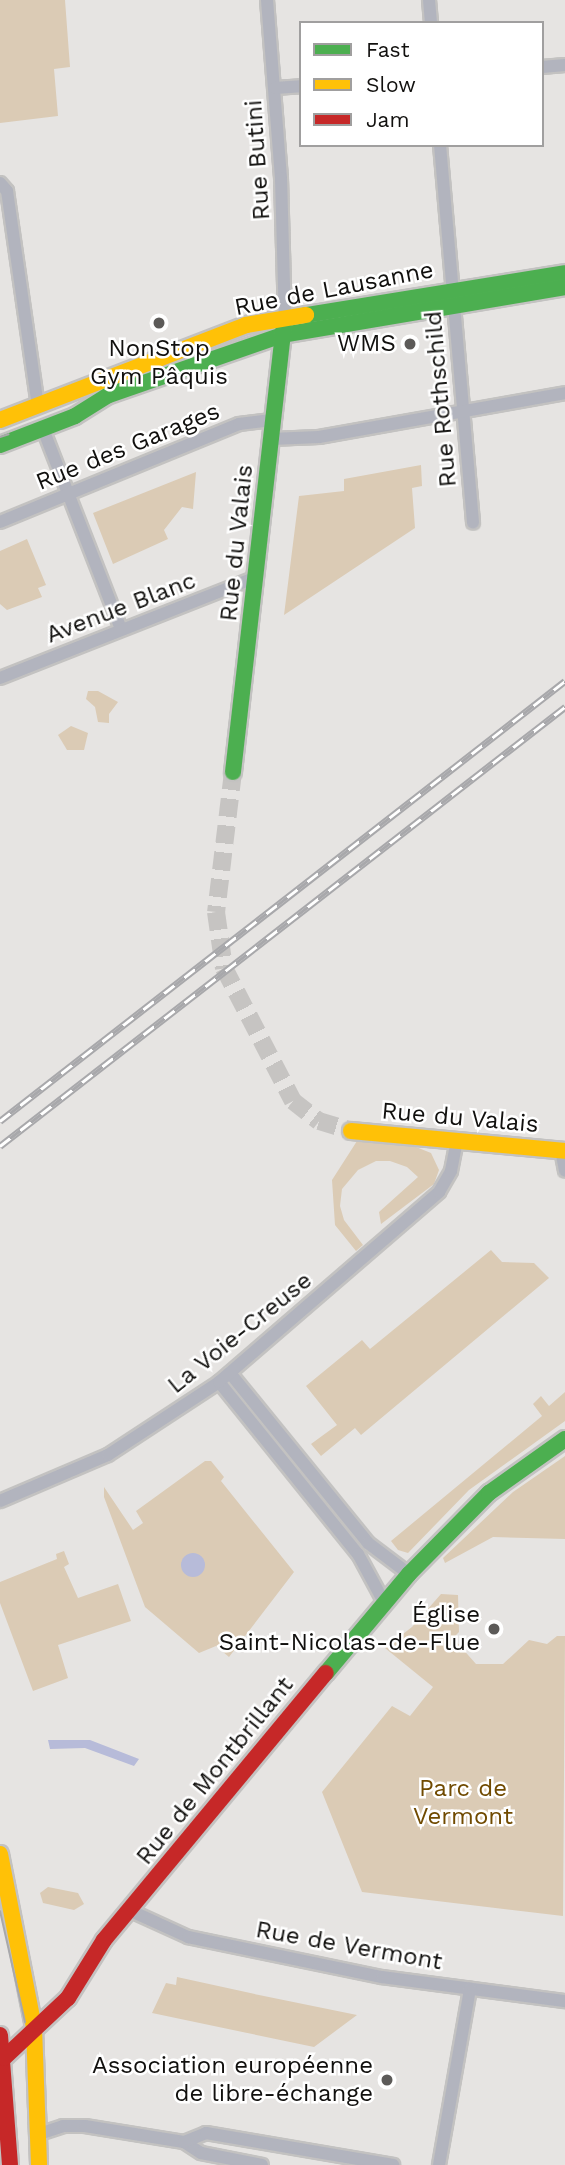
<!DOCTYPE html>
<meta charset="utf-8">
<style>
body{margin:0}
#map{position:relative;width:565px;height:2165px;overflow:hidden;background:#e6e4e2;font-family:"Work Sans",sans-serif}
div>[style]{position:absolute}
[style*='--x']{left:calc(var(--x)*1px);top:calc(var(--y)*1px);width:calc(var(--w)*1px);rotate:calc(var(--a)*1deg)}
.green>*{inset:0;background:#dbcbb5}
.water>*{inset:0;background:#b7bbd9}
.round{border-radius:50%}
.secondary-tunnel>*{height:18px;margin-top:-9px;transform-origin:0;background:repeating-linear-gradient(90deg,#c6c4c2 0 18px,transparent 0 27px)}
.roads{filter:drop-shadow(2px 0 #c3c2c1) drop-shadow(-2px 0 #c3c2c1) drop-shadow(0 2px #c3c2c1) drop-shadow(0 -2px #c3c2c1)}
.street>*{height:12px;margin:-6px;padding:0 6px;transform-origin:6px;border-radius:6px;background:#b2b4be}
.fast>*{height:16px;margin:-8px;padding:0 8px;transform-origin:8px;border-radius:8px;background:#4caf50}
.slow>*{height:16px;margin:-8px;padding:0 8px;transform-origin:8px;border-radius:8px;background:#ffc107}
.jam>*{height:16px;margin:-8px;padding:0 8px;transform-origin:8px;border-radius:8px;background:#c62828}
.tram>*{height:2px;margin:-1px;padding:0 1px;transform-origin:1px;border-radius:1px;background:#a8a8ab}
.rail>*{height:7px;margin-top:-3.5px;transform-origin:0;background:repeating-linear-gradient(90deg,#fff 0 13px,#a8a8ab 0 26px);box-sizing:border-box;border-block:2px solid #a8a8ab}
.dots>*{width:19px;height:19px;translate:-50% -50%;box-sizing:border-box;border:4px solid #fff;border-radius:50%}
span{translate:-50% -50%;white-space:nowrap;text-align:center;line-height:1.15;-webkit-text-stroke:5px #fff;paint-order:stroke}
.street-label{font-size:24px;color:#11100e}
.poi-label{font-size:24px;color:#11100e}
.right{translate:-100% -50%;text-align:right}
.park-label{font-size:24px;color:#704a00}
.legend{position:absolute;left:299px;top:21px;width:245px;height:126px;box-sizing:border-box;background:#fff;border:2px solid #a09f9f;margin:0;padding:9px 12px;list-style:none;font-size:21px;color:#11100e}
.legend li{display:flex;align-items:center;gap:14px;height:35px}
.legend b{width:35px;border:2px solid #a09f9f}
</style>
<div id="map">
<div class="green">
<i style="clip-path:polygon(0 0,65px 0,70px 67px,54px 69px,58px 116px,0 123px)"></i>
<i style="clip-path:polygon(421px 465px,422px 486px,412px 488px,415px 528px,284px 615px,299px 496px,344px 491px,344px 479px)"></i>
<i style="clip-path:polygon(196px 472px,193px 509px,182px 507px,164px 530px,168px 539px,113px 564px,93px 513px)"></i>
<i style="clip-path:polygon(27px 539px,46px 585px,38px 588px,42px 597px,7px 610px,0 604px,0 551px)"></i>
<i style="clip-path:polygon(88px 691px,98px 691px,118px 702px,109px 714px,109px 723px,98px 722px,95px 707px,86px 699px)"></i>
<i style="clip-path:polygon(71px 726px,88px 733px,84px 750px,67px 750px,58px 735px)"></i>
<i style="clip-path:polygon(357px 1141px,416px 1147px,431px 1153px,439px 1170px,434px 1184px,381px 1224px,379px 1212px,418px 1177px,407px 1167px,390px 1161px,376px 1161px,358px 1170px,342px 1189px,340px 1206px,344px 1220px,363px 1245px,356px 1251px,335px 1225px,332px 1180px)"></i>
<i style="clip-path:polygon(491px 1250px,502px 1262px,534px 1263px,549px 1278px,361px 1435px,355px 1428px,321px 1456px,311px 1444px,337px 1425px,306px 1386px,362px 1340px,370px 1349px)"></i>
<i style="clip-path:polygon(565px 1392px,565px 1421px,469px 1490px,408px 1553px,398px 1550px,391px 1541px,542px 1416px,533px 1404px,541px 1396px,549px 1406px)"></i>
<i style="clip-path:polygon(565px 1456px,565px 1539px,493px 1537px,445px 1563px,443px 1558px,513px 1492px)"></i>
<i style="clip-path:polygon(205px 1461px,211px 1461px,224px 1477px,221px 1481px,294px 1572px,229px 1657px,216px 1646px,199px 1653px,145px 1607px,104px 1497px,104px 1487px,133px 1530px,143px 1523px,136px 1511px)"></i>
<i style="clip-path:polygon(64px 1551px,69px 1564px,64px 1567px,78px 1598px,118px 1584px,131px 1621px,58px 1645px,68px 1678px,33px 1691px,0 1603px,0 1582px,57px 1559px,56px 1554px)"></i>
<i style="clip-path:polygon(441px 1594px,458px 1595px,459px 1632px,453px 1638px,476px 1664px,503px 1664px,529px 1640px,547px 1644px,557px 1636px,565px 1636px,563px 1916px,362px 1892px,322px 1792px,392px 1706px,410px 1716px,433px 1687px,385px 1648px,412px 1627px)"></i>
<i style="clip-path:polygon(48px 1887px,78px 1893px,84px 1904px,74px 1910px,43px 1903px,40px 1893px)"></i>
<i style="clip-path:polygon(177px 1977px,259px 1995px,357px 2015px,314px 2047px,152px 2013px,166px 1983px,176px 1985px)"></i>
</div>
<div class="water">
<i class="round" style="left:181px;top:1553px;width:24px;height:24px"></i>
<i style="clip-path:polygon(48px 1740px,90px 1740px,139px 1759px,134px 1766px,85px 1748px,50px 1749px)"></i>
</div>
<div class="secondary-tunnel">
<i style="--x:233;--y:772;--w:141;--a:96.9"></i>
<i style="--x:216;--y:912;--w:57;--a:81.9"></i>
<i style="--x:224;--y:968;--w:150;--a:62.6"></i>
<i style="--x:293;--y:1101;--w:33;--a:38"></i>
<i style="--x:319;--y:1121;--w:34;--a:17"></i>
</div>
<div class="roads">
<div class="street">
<i style="--x:267;--y:0;--w:179;--a:85.5"></i>
<i style="--x:281;--y:178;--w:140;--a:88.4"></i>
<i style="--x:429;--y:0;--w:23;--a:85"></i>
<i style="--x:542;--y:67;--w:23;--a:-5"></i>
<i style="--x:275;--y:88;--w:26;--a:-4"></i>
<i style="--x:440;--y:145;--w:379;--a:85"></i>
<i style="--x:0;--y:183;--w:11;--a:49"></i>
<i style="--x:7;--y:191;--w:217;--a:81.8"></i>
<i style="--x:43;--y:429;--w:215;--a:68.7"></i>
<i style="--x:271;--y:439;--w:48;--a:-2.4"></i>
<i style="--x:319;--y:437;--w:250;--a:-10.1"></i>
<i style="--x:0;--y:522;--w:258;--a:-22.3"></i>
<i style="--x:239;--y:424;--w:35;--a:-7"></i>
<i style="--x:0;--y:678;--w:275;--a:-21.5"></i>
<i style="--x:561;--y:1150;--w:21;--a:79"></i>
<i style="--x:230;--y:1373;--w:219;--a:50.9"></i>
<i style="--x:368;--y:1543;--w:51;--a:37.1"></i>
<i style="--x:219;--y:1382;--w:221;--a:51.1"></i>
<i style="--x:358;--y:1554;--w:55;--a:61.6"></i>
<i style="--x:0;--y:1501;--w:117;--a:-23.1"></i>
<i style="--x:108;--y:1455;--w:133;--a:-33.3"></i>
<i style="--x:219;--y:1382;--w:291;--a:-40.8"></i>
<i style="--x:439;--y:1192;--w:24;--a:-60"></i>
<i style="--x:451;--y:1171;--w:31;--a:-79"></i>
<i style="--x:131;--y:1911;--w:63;--a:24.5"></i>
<i style="--x:188;--y:1937;--w:198;--a:11.7"></i>
<i style="--x:382;--y:1977;--w:185;--a:7.5"></i>
<i style="--x:39;--y:2134;--w:25;--a:-18"></i>
<i style="--x:63;--y:2126;--w:22;--a:0"></i>
<i style="--x:85;--y:2126;--w:100;--a:9.2"></i>
<i style="--x:184;--y:2142;--w:20;--a:33"></i>
<i style="--x:201;--y:2153;--w:62;--a:11.1"></i>
<i style="--x:184;--y:2142;--w:24;--a:-22"></i>
<i style="--x:206;--y:2133;--w:190;--a:9.7"></i>
<i style="--x:439;--y:2165;--w:179;--a:-80"></i>
</div>
<div class="fast">
<i style="--x:306;--y:315;--w:262;--a:-9.2"></i>
<i style="--x:0;--y:445;--w:80;--a:-21.1"></i>
<i style="--x:75;--y:416;--w:40;--a:-32"></i>
<i style="--x:109;--y:395;--w:183;--a:-19.1"></i>
<i style="--x:282;--y:335;--w:287;--a:-9.6"></i>
<i style="--x:233;--y:772;--w:448;--a:-83.5"></i>
<i style="--x:326;--y:1673;--w:129;--a:-50"></i>
<i style="--x:409;--y:1574;--w:114;--a:-45.4"></i>
<i style="--x:489;--y:1493;--w:93;--a:-35.4"></i>
</div>
<div class="slow">
<i style="--x:0;--y:420;--w:264;--a:-21.1"></i>
<i style="--x:246;--y:325;--w:61;--a:-9.5"></i>
<i style="--x:351;--y:1131;--w:215;--a:5.3"></i>
<i style="--x:0;--y:1854;--w:177;--a:78.9"></i>
<i style="--x:34;--y:2028;--w:137;--a:87.9"></i>
</div>
<div class="jam">
<i style="--x:0;--y:2035;--w:130;--a:85.6"></i>
<i style="--x:4;--y:2058;--w:88;--a:-43.2"></i>
<i style="--x:68;--y:1998;--w:68;--a:-58.2"></i>
<i style="--x:104;--y:1940;--w:347;--a:-50.3"></i>
</div>
</div>
<div class="tram">
<i style="--x:0;--y:437;--w:9;--a:-18"></i>
<i style="--x:0;--y:1911;--w:114;--a:77.3"></i>
</div>
<div class="rail">
<i style="--x:0;--y:1121;--w:716;--a:-37.91"></i>
<i style="--x:0;--y:1146;--w:716;--a:-37.85"></i>
</div>
<div class="dots">
<i style="left:159px;top:323px;background:#5c5a58"></i>
<i style="left:410px;top:344px;background:#5c5a58"></i>
<i style="left:494px;top:1629px;background:#5c5a58"></i>
<i style="left:387px;top:2080px;background:#5c5a58"></i>
</div>
<div class="street-label">
<span style="left:258px;top:160px;rotate:-94deg">Rue Butini</span>
<span style="left:334px;top:289px;rotate:-11deg">Rue de Lausanne</span>
<span style="left:441px;top:399px;rotate:-95deg">Rue Rothschild</span>
<span style="left:128px;top:447px;rotate:-22deg">Rue des Garages</span>
<span style="left:237px;top:543px;rotate:-84deg">Rue du Valais</span>
<span style="left:121px;top:608px;rotate:-21deg">Avenue Blanc</span>
<span style="left:460px;top:1118px;rotate:5deg">Rue du Valais</span>
<span style="left:240px;top:1333px;rotate:-39deg">La Voie-Creuse</span>
<span style="left:215px;top:1771px;rotate:-51deg">Rue de Montbrillant</span>
<span style="left:349px;top:1946px;rotate:10deg">Rue de Vermont</span>
</div>
<div class="poi-label">
<span class="right" style="left:396px;top:344px">WMS</span>
<span style="left:159px;top:363px">NonStop<br>Gym Pâquis</span>
<span class="right" style="left:480px;top:1629px">Église<br>Saint-Nicolas-de-Flue</span>
<span class="right" style="left:373px;top:2080px">Association européenne<br>de libre-échange</span>
</div>
<div class="park-label">
<span style="left:463px;top:1803px">Parc de<br>Vermont</span>
</div>
<ul class="legend">
<li><b style="height:9px;background:#4caf50"></b>Fast</li>
<li><b style="height:9px;background:#ffc107"></b>Slow</li>
<li><b style="height:9px;background:#c62828"></b>Jam</li>
</ul>
</div>
